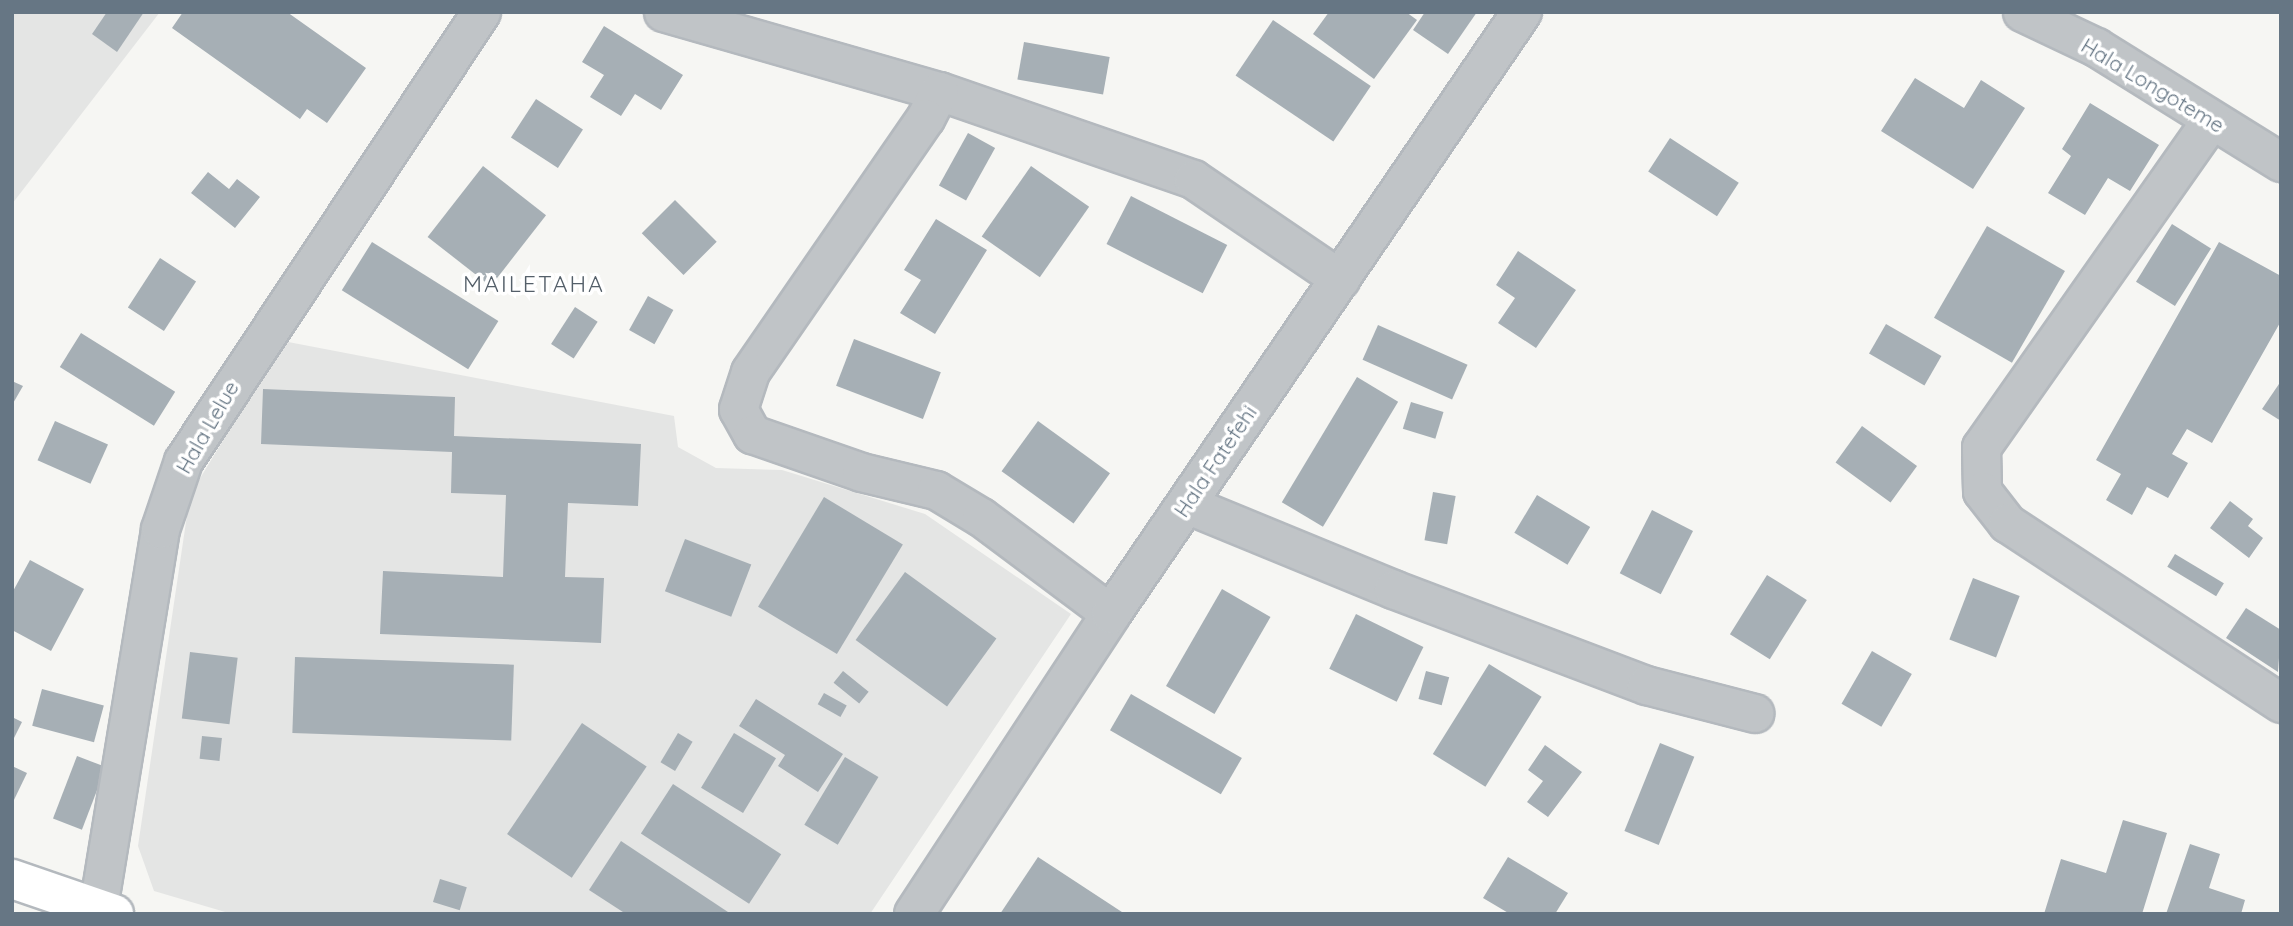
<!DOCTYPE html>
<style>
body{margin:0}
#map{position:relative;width:2293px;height:926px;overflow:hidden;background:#f6f6f3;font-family:Quicksand,sans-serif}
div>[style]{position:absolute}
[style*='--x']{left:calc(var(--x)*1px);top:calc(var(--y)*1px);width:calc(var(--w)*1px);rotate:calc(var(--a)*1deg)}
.built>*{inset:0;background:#e4e5e4}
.building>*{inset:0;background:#a6afb5;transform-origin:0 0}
.roads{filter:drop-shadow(2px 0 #b4b9be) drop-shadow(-2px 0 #b4b9be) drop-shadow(0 2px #b4b9be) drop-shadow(0 -2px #b4b9be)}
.minor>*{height:37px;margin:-18.5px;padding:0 18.5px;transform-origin:18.5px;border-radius:18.5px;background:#c0c4c7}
.tertiary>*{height:38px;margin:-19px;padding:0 19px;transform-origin:19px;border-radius:19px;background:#c0c4c7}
.secondary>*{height:38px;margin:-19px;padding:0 19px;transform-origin:19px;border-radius:19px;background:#fff}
span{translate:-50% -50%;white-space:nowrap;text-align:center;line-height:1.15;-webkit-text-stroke:7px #fff;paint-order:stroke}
.street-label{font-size:21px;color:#667684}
.neighbourhood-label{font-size:23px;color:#545f69;letter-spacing:2px}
.frame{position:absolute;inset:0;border:14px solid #667684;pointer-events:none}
</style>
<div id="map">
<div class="built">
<i style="clip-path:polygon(12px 12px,160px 12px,12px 204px)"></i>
<i style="clip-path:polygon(283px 341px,674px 416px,678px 447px,716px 468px,782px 470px,925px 514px,1071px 614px,870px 914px,232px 914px,154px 891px,138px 846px,190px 495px)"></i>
</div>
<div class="building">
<i style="clip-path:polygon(107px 12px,144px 12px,117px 52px,92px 34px)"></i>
<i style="clip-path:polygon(183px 12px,287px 12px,366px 68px,327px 123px,307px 109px,300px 119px,172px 28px)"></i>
<i style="clip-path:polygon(1329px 12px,1406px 12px,1417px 20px,1374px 79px,1313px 34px)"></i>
<i style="clip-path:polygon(1425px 12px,1477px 12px,1448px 54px,1413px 30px)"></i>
<i style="left:1273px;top:20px;width:118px;height:67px;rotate:34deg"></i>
<i style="clip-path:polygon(604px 26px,683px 75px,661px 110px,635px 94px,621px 116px,590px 97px,604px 75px,582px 62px)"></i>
<i style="left:1024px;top:42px;width:87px;height:38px;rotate:10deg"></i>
<i style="clip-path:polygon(1915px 78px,1964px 108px,1981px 80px,2025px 108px,1973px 189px,1881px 131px)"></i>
<i style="left:536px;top:99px;width:56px;height:46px;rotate:33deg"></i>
<i style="clip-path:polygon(2090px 103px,2159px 145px,2130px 191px,2108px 178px,2085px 215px,2048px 193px,2071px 156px,2062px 149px)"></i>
<i style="left:968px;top:133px;width:31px;height:60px;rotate:29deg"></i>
<i style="left:1670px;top:138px;width:82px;height:40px;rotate:33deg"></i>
<i style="left:483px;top:166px;width:80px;height:90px;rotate:38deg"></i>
<i style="left:1031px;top:166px;width:71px;height:86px;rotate:35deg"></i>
<i style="clip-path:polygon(208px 172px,229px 189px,237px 179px,260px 197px,235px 228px,191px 193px)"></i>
<i style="left:1131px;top:196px;width:108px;height:54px;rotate:27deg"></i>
<i style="left:675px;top:200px;width:59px;height:47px;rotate:45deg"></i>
<i style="clip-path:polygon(936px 219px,987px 250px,935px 334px,900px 313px,921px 280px,904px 270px)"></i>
<i style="left:2172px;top:224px;width:46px;height:68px;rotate:32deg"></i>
<i style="left:1987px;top:226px;width:90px;height:106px;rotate:30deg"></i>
<i style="left:372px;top:242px;width:149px;height:57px;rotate:32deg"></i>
<i style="clip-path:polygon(2219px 242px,2281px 276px,2281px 321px,2212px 443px,2187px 429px,2172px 454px,2188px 463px,2168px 498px,2147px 487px,2132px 515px,2106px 500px,2121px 474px,2096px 460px)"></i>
<i style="clip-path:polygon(1518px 251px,1576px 290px,1536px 348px,1498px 323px,1515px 298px,1496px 285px)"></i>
<i style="left:160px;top:258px;width:43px;height:59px;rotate:33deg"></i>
<i style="left:648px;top:296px;width:29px;height:39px;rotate:29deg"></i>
<i style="left:575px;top:307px;width:27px;height:44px;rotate:33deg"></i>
<i style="left:1886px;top:324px;width:64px;height:34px;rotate:30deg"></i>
<i style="left:1378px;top:325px;width:98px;height:38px;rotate:24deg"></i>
<i style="left:81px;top:333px;width:111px;height:40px;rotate:32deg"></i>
<i style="left:854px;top:339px;width:93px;height:50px;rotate:21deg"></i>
<i style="left:1357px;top:377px;width:48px;height:146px;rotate:31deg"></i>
<i style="clip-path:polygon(12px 381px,23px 386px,12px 405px)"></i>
<i style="clip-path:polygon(2281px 381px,2281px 421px,2262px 409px)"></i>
<i style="clip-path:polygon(263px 389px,455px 397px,454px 436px,641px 444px,638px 506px,568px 503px,565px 577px,604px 578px,601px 643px,380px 634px,383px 571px,503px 577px,506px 495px,451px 493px,452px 452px,261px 444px)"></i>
<i style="left:1411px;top:402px;width:34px;height:28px;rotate:17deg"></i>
<i style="left:55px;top:421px;width:58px;height:43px;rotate:24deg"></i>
<i style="left:1038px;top:421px;width:89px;height:62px;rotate:36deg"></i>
<i style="left:1862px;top:426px;width:68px;height:45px;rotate:36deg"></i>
<i style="left:1433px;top:492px;width:23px;height:49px;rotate:10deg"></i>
<i style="left:1537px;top:495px;width:62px;height:44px;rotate:31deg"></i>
<i style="left:824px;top:497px;width:92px;height:128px;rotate:31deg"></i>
<i style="clip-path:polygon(2230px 501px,2253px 519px,2248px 526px,2263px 538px,2249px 558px,2210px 528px)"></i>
<i style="left:1652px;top:510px;width:46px;height:71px;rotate:27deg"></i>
<i style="left:685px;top:539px;width:71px;height:56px;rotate:21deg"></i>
<i style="left:2175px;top:554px;width:57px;height:15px;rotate:31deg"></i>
<i style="clip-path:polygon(30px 560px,84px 589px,51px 651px,12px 630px,12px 593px)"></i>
<i style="left:905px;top:572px;width:113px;height:84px;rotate:36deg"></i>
<i style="left:1767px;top:575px;width:47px;height:70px;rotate:32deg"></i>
<i style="left:1973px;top:578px;width:50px;height:66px;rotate:21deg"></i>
<i style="left:1222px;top:589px;width:56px;height:112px;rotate:30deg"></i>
<i style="clip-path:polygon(2246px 608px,2281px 630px,2278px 672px,2226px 638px)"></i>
<i style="left:1356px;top:614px;width:75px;height:61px;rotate:26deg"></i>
<i style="left:1872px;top:651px;width:46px;height:61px;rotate:30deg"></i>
<i style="left:190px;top:652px;width:48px;height:67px;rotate:7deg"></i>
<i style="left:295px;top:657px;width:219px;height:76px;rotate:2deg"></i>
<i style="left:1489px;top:664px;width:62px;height:106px;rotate:32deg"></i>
<i style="left:843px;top:671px;width:33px;height:15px;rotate:39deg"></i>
<i style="left:1426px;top:671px;width:24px;height:29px;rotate:15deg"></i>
<i style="left:42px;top:689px;width:64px;height:38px;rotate:15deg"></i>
<i style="left:824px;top:693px;width:26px;height:13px;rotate:29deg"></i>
<i style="left:1131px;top:694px;width:128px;height:42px;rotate:30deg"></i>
<i style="clip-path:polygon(756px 699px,843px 754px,818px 792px,778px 766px,785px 755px,739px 726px)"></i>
<i style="clip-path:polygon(12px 717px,22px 722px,12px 742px)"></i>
<i style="left:582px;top:723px;width:78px;height:134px;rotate:34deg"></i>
<i style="left:678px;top:733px;width:17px;height:34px;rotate:31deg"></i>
<i style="left:734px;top:733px;width:49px;height:64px;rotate:31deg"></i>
<i style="left:202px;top:736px;width:20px;height:23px;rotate:6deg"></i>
<i style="left:1660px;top:743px;width:37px;height:95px;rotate:22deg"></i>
<i style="clip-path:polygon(1545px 745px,1582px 772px,1548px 817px,1527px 802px,1543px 781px,1528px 770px)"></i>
<i style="left:77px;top:756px;width:31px;height:67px;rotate:21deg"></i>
<i style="left:845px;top:757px;width:39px;height:79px;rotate:31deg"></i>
<i style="clip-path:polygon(12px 766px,27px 773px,12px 804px)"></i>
<i style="left:673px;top:784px;width:129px;height:59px;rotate:33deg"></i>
<i style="clip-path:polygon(2123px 820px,2167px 833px,2142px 914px,2044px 914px,2061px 859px,2106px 873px)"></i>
<i style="clip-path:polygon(621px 841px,731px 914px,626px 914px,589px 890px)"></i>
<i style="clip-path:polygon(2190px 844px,2220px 854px,2209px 888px,2245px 900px,2241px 914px,2166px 914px)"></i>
<i style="clip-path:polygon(1038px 857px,1125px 914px,1000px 914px)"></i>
<i style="clip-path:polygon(1508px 857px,1568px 893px,1555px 914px,1510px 914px,1483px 898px)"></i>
<i style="left:440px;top:879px;width:28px;height:24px;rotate:17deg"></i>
</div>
<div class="roads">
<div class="minor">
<i style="--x:663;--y:12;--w:287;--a:16"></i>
<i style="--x:939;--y:91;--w:269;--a:19.1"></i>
<i style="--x:1193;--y:179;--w:178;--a:34.2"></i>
<i style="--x:2022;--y:12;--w:82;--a:25.3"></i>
<i style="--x:2096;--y:47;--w:218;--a:31.9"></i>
<i style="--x:939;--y:91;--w:30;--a:117"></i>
<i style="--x:925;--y:118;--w:308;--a:124.6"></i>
<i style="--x:750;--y:372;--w:39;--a:108"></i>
<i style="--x:738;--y:409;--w:29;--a:61"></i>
<i style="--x:752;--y:434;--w:115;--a:19.2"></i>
<i style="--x:861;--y:472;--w:77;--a:13.5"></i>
<i style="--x:936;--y:490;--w:52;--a:31"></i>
<i style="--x:981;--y:517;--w:162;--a:36.7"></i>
<i style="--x:2211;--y:120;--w:400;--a:125.1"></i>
<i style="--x:1981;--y:447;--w:44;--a:88.7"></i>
<i style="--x:1982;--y:491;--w:41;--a:52"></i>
<i style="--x:2007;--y:523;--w:328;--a:33.3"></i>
<i style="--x:1186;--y:504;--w:224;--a:22.3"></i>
<i style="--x:1393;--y:589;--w:271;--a:20.8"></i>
<i style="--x:1646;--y:685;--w:112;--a:14.5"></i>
<i style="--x:97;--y:914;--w:390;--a:-80.7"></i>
<i style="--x:160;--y:529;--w:72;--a:-71.3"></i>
<i style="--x:183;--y:461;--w:539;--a:-56.43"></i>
</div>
<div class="tertiary">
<i style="--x:914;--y:914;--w:359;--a:-56.7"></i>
<i style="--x:1111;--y:614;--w:729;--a:-55.68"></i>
</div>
<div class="secondary">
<i style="--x:12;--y:879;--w:108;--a:18.9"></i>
</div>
</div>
<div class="street-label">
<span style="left:2153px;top:85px;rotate:31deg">Hala Longoteme</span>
<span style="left:207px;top:427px;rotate:-60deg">Hala Lelue</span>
<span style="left:1215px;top:461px;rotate:-56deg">Hala Fatefehi</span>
</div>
<div class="neighbourhood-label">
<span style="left:534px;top:284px">MAILETAHA</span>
</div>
<div class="frame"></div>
</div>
